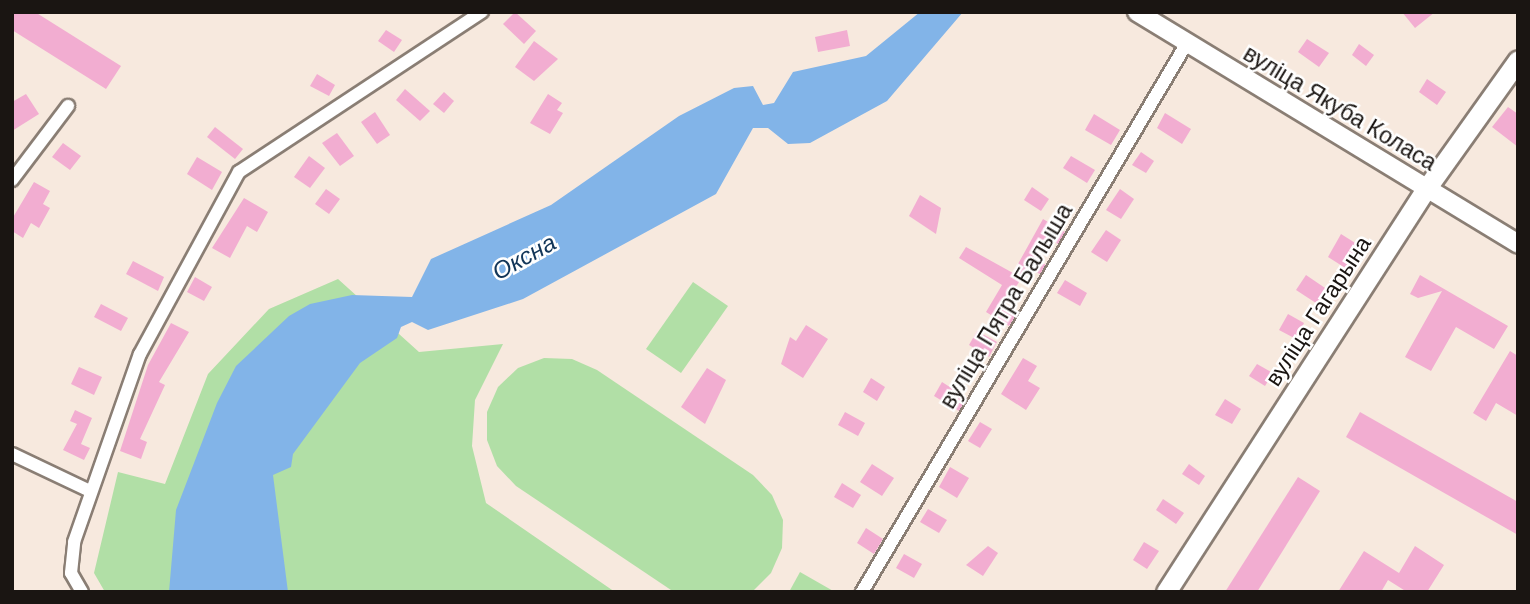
<!DOCTYPE html>
<html>
<head>
<meta charset="utf-8">
<style>
	body { margin:0 }
	#map { position:relative; width:1530px; height:604px; overflow:hidden; background:#f7e9de; font-family:Helvetica,sans-serif }
	div>[style] { position:absolute }
	[style*='--x'] { left:calc(var(--x)*1px); top:calc(var(--y)*1px); width:calc(var(--w)*1px); rotate:calc(var(--a)*1deg) }
	.green>* { inset:0; background:#b1dfa6 }
	.water>* { inset:0; background:#82b4e8 }
	.building>* { inset:0; background:#f2add1 }
	.roads { filter:drop-shadow(2px 0 #8a7e74) drop-shadow(-2px 0 #8a7e74) drop-shadow(0 2px #8a7e74) drop-shadow(0 -2px #8a7e74) }
	.minor>* { height:12px; margin:-6px; padding:0 6px; transform-origin:6px; border-radius:6px; background:#fff }
	.secondary>* { height:18px; margin:-9px; padding:0 9px; transform-origin:9px; border-radius:9px; background:#fff }
	.primary>* { height:19px; margin:-9.5px; padding:0 9.5px; transform-origin:9.5px; border-radius:9.5px; background:#fff }
	span { translate:-50% -50%; white-space:nowrap; text-align:center; line-height:1.15; -webkit-text-stroke:5px #fff; paint-order:stroke }
	.street-label { font-size:23px; color:#1a1512 }
	.water-label { font-size:24px; color:#123659; font-style:italic }
	.frame { position:absolute; inset:0; border:14px solid #1a1512; pointer-events:none }
</style>
</head>
<body>
<div id="map">
	<div class="green">
		<div style="clip-path:polygon(338px 279px,419px 352px,503px 344px,475px 400px,472px 446px,486px 503px,615px 592px,105px 592px,94px 573px,118px 472px,165px 484px,208px 374px,269px 309px)"></div>
		<div style="clip-path:polygon(693px 282px,728px 306px,681px 373px,646px 349px)"></div>
		<div style="clip-path:polygon(544px 358px,572px 359px,597px 370px,753px 475px,772px 495px,783px 520px,782px 548px,771px 573px,752px 592px,674px 592px,516px 486px,497px 466px,487px 440px,487px 412px,498px 387px,518px 368px)"></div>
		<div style="clip-path:polygon(800px 572px,835px 592px,789px 592px)"></div>
	</div>
	<div class="water">
		<div style="clip-path:polygon(920px 12px,963px 12px,887px 101px,810px 143px,788px 144px,768px 128px,753px 128px,716px 194px,523px 299px,428px 330px,412px 322px,401px 327px,397px 338px,360px 363px,293px 454px,291px 467px,273px 475px,288px 592px,169px 592px,176px 510px,217px 403px,236px 366px,289px 316px,310px 304px,352px 295px,412px 297px,431px 259px,551px 205px,679px 116px,734px 88px,753px 86px,763px 105px,774px 103px,793px 72px,866px 56px)"></div>
	</div>
	<div class="building">
		<div style="clip-path:polygon(12px 12px,35px 12px,121px 66px,106px 89px,12px 30px)"></div>
		<div style="clip-path:polygon(515px 12px,536px 31px,524px 44px,503px 24px)"></div>
		<div style="clip-path:polygon(1402px 12px,1435px 12px,1415px 28px)"></div>
		<div style="clip-path:polygon(386px 30px,402px 40px,394px 52px,378px 41px)"></div>
		<div style="clip-path:polygon(847px 30px,850px 46px,818px 52px,815px 37px)"></div>
		<div style="clip-path:polygon(1307px 39px,1329px 53px,1319px 67px,1298px 52px)"></div>
		<div style="clip-path:polygon(534px 41px,558px 59px,534px 81px,515px 67px)"></div>
		<div style="clip-path:polygon(1359px 44px,1374px 55px,1366px 66px,1352px 55px)"></div>
		<div style="clip-path:polygon(317px 74px,335px 85px,329px 96px,310px 86px)"></div>
		<div style="clip-path:polygon(1427px 79px,1446px 92px,1437px 105px,1419px 92px)"></div>
		<div style="clip-path:polygon(405px 89px,430px 111px,420px 121px,396px 100px)"></div>
		<div style="clip-path:polygon(444px 92px,454px 101px,444px 113px,433px 104px)"></div>
		<div style="clip-path:polygon(26px 94px,39px 114px,12px 131px,12px 102px)"></div>
		<div style="clip-path:polygon(548px 94px,562px 103px,557px 110px,563px 113px,550px 134px,530px 123px)"></div>
		<div style="clip-path:polygon(1508px 107px,1518px 114px,1518px 147px,1492px 127px)"></div>
		<div style="clip-path:polygon(375px 112px,390px 135px,377px 144px,361px 122px)"></div>
		<div style="clip-path:polygon(1165px 113px,1191px 129px,1182px 144px,1157px 128px)"></div>
		<div style="clip-path:polygon(1094px 114px,1120px 130px,1111px 145px,1085px 130px)"></div>
		<div style="clip-path:polygon(215px 127px,243px 149px,235px 159px,207px 137px)"></div>
		<div style="clip-path:polygon(337px 133px,354px 156px,340px 166px,322px 143px)"></div>
		<div style="clip-path:polygon(63px 143px,81px 156px,70px 170px,52px 157px)"></div>
		<div style="clip-path:polygon(1141px 152px,1154px 161px,1146px 173px,1132px 165px)"></div>
		<div style="clip-path:polygon(309px 156px,325px 168px,310px 188px,294px 177px)"></div>
		<div style="clip-path:polygon(1071px 156px,1095px 170px,1087px 183px,1063px 168px)"></div>
		<div style="clip-path:polygon(197px 157px,222px 172px,212px 190px,187px 174px)"></div>
		<div style="clip-path:polygon(34px 182px,50px 191px,43px 204px,50px 208px,39px 228px,31px 223px,23px 238px,12px 231px,12px 219px)"></div>
		<div style="clip-path:polygon(1032px 187px,1049px 199px,1041px 211px,1024px 200px)"></div>
		<div style="clip-path:polygon(326px 189px,340px 199px,329px 214px,315px 204px)"></div>
		<div style="clip-path:polygon(1120px 189px,1134px 199px,1121px 219px,1106px 210px)"></div>
		<div style="clip-path:polygon(920px 195px,941px 208px,936px 234px,909px 216px)"></div>
		<div style="clip-path:polygon(244px 198px,268px 212px,257px 232px,247px 226px,230px 258px,212px 248px)"></div>
		<div style="clip-path:polygon(1043px 219px,1065px 232px,1058px 244px,1047px 237px,1035px 259px,1046px 265px,1040px 274px,1028px 268px,1005px 304px,1018px 312px,1009px 326px,986px 312px,1002px 285px,959px 258px,966px 247px,1013px 273px)"></div>
		<div style="clip-path:polygon(1106px 230px,1121px 240px,1107px 262px,1091px 252px)"></div>
		<div style="clip-path:polygon(1341px 234px,1360px 246px,1347px 269px,1328px 257px)"></div>
		<div style="clip-path:polygon(133px 261px,164px 277px,158px 291px,126px 274px)"></div>
		<div style="clip-path:polygon(1306px 275px,1328px 290px,1319px 305px,1296px 290px)"></div>
		<div style="clip-path:polygon(1420px 275px,1508px 326px,1494px 349px,1456px 327px,1431px 371px,1405px 357px,1442px 291px,1418px 298px,1410px 294px)"></div>
		<div style="clip-path:polygon(195px 277px,212px 287px,204px 301px,187px 292px)"></div>
		<div style="clip-path:polygon(1065px 280px,1087px 293px,1080px 306px,1057px 293px)"></div>
		<div style="clip-path:polygon(101px 304px,128px 318px,121px 331px,94px 317px)"></div>
		<div style="clip-path:polygon(1288px 314px,1304px 323px,1296px 339px,1279px 330px)"></div>
		<div style="clip-path:polygon(171px 323px,189px 332px,159px 382px,165px 385px,140px 439px,147px 442px,141px 459px,120px 451px,148px 365px)"></div>
		<div style="clip-path:polygon(806px 325px,828px 339px,803px 378px,781px 364px,790px 337px,796px 341px)"></div>
		<div style="clip-path:polygon(977px 331px,997px 342px,989px 357px,969px 345px)"></div>
		<div style="clip-path:polygon(1510px 351px,1518px 356px,1518px 416px,1496px 403px,1486px 421px,1473px 413px)"></div>
		<div style="clip-path:polygon(1023px 358px,1037px 366px,1028px 381px,1040px 388px,1026px 410px,1001px 394px)"></div>
		<div style="clip-path:polygon(1257px 364px,1273px 373px,1265px 386px,1249px 376px)"></div>
		<div style="clip-path:polygon(79px 367px,102px 377px,94px 395px,71px 384px)"></div>
		<div style="clip-path:polygon(707px 368px,726px 380px,705px 424px,681px 407px)"></div>
		<div style="clip-path:polygon(871px 378px,885px 387px,877px 401px,863px 392px)"></div>
		<div style="clip-path:polygon(942px 382px,967px 398px,959px 411px,934px 396px)"></div>
		<div style="clip-path:polygon(1225px 399px,1241px 409px,1232px 424px,1215px 415px)"></div>
		<div style="clip-path:polygon(75px 410px,92px 418px,81px 444px,90px 448px,84px 460px,63px 450px,77px 424px,70px 421px)"></div>
		<div style="clip-path:polygon(845px 412px,865px 423px,858px 436px,838px 425px)"></div>
		<div style="clip-path:polygon(1360px 412px,1518px 502px,1518px 535px,1346px 437px)"></div>
		<div style="clip-path:polygon(980px 422px,992px 429px,980px 448px,968px 441px)"></div>
		<div style="clip-path:polygon(872px 464px,894px 478px,882px 496px,860px 482px)"></div>
		<div style="clip-path:polygon(1189px 464px,1205px 476px,1199px 485px,1182px 474px)"></div>
		<div style="clip-path:polygon(950px 467px,969px 478px,957px 498px,939px 487px)"></div>
		<div style="clip-path:polygon(1298px 477px,1320px 491px,1257px 592px,1225px 592px)"></div>
		<div style="clip-path:polygon(842px 483px,861px 495px,853px 508px,834px 497px)"></div>
		<div style="clip-path:polygon(1163px 499px,1184px 513px,1176px 524px,1156px 510px)"></div>
		<div style="clip-path:polygon(928px 509px,947px 520px,939px 533px,920px 522px)"></div>
		<div style="clip-path:polygon(866px 528px,883px 539px,874px 554px,857px 543px)"></div>
		<div style="clip-path:polygon(1144px 542px,1159px 551px,1147px 569px,1133px 560px)"></div>
		<div style="clip-path:polygon(988px 546px,998px 553px,983px 576px,966px 565px)"></div>
		<div style="clip-path:polygon(1415px 546px,1444px 565px,1427px 592px,1407px 592px,1388px 580px,1381px 592px,1338px 592px,1364px 551px,1399px 573px)"></div>
		<div style="clip-path:polygon(904px 554px,922px 564px,914px 578px,896px 568px)"></div>
	</div>
	<div class="roads">
		<div class="minor">
			<div style="--x:12;--y:180;--w:93;--a:-52.9"></div>
			<div style="--x:12;--y:454;--w:86;--a:25.4"></div>
			<div style="--x:82;--y:592;--w:22;--a:-120"></div>
			<div style="--x:71;--y:573;--w:31;--a:-84"></div>
			<div style="--x:74;--y:542;--w:199;--a:-70.7"></div>
			<div style="--x:140;--y:354;--w:207;--a:-61.5"></div>
			<div style="--x:239;--y:172;--w:291;--a:-33.4"></div>
			<div style="--x:862;--y:592;--w:638;--a:-59.38"></div>
		</div>
		<div class="secondary">
			<div style="--x:1137;--y:12;--w:446;--a:31.3"></div>
		</div>
		<div class="primary">
			<div style="--x:1166;--y:592;--w:480;--a:-57.2"></div>
			<div style="--x:1426;--y:189;--w:158;--a:-54.5"></div>
		</div>
	</div>
	<div class="street-label">
		<span style="left:1340px;top:108px;rotate:31deg">вуліца Якуба Коласа</span>
		<span style="left:1006px;top:306px;rotate:-59deg">вуліца Пятра Балыша</span>
		<span style="left:1318px;top:311px;rotate:-57deg">вуліца Гагарына</span>
	</div>
	<div class="water-label">
		<span style="left:524px;top:257px;rotate:-29deg">Оксна</span>
	</div>
	<div class="frame"></div>
</div>
</body>
</html>
